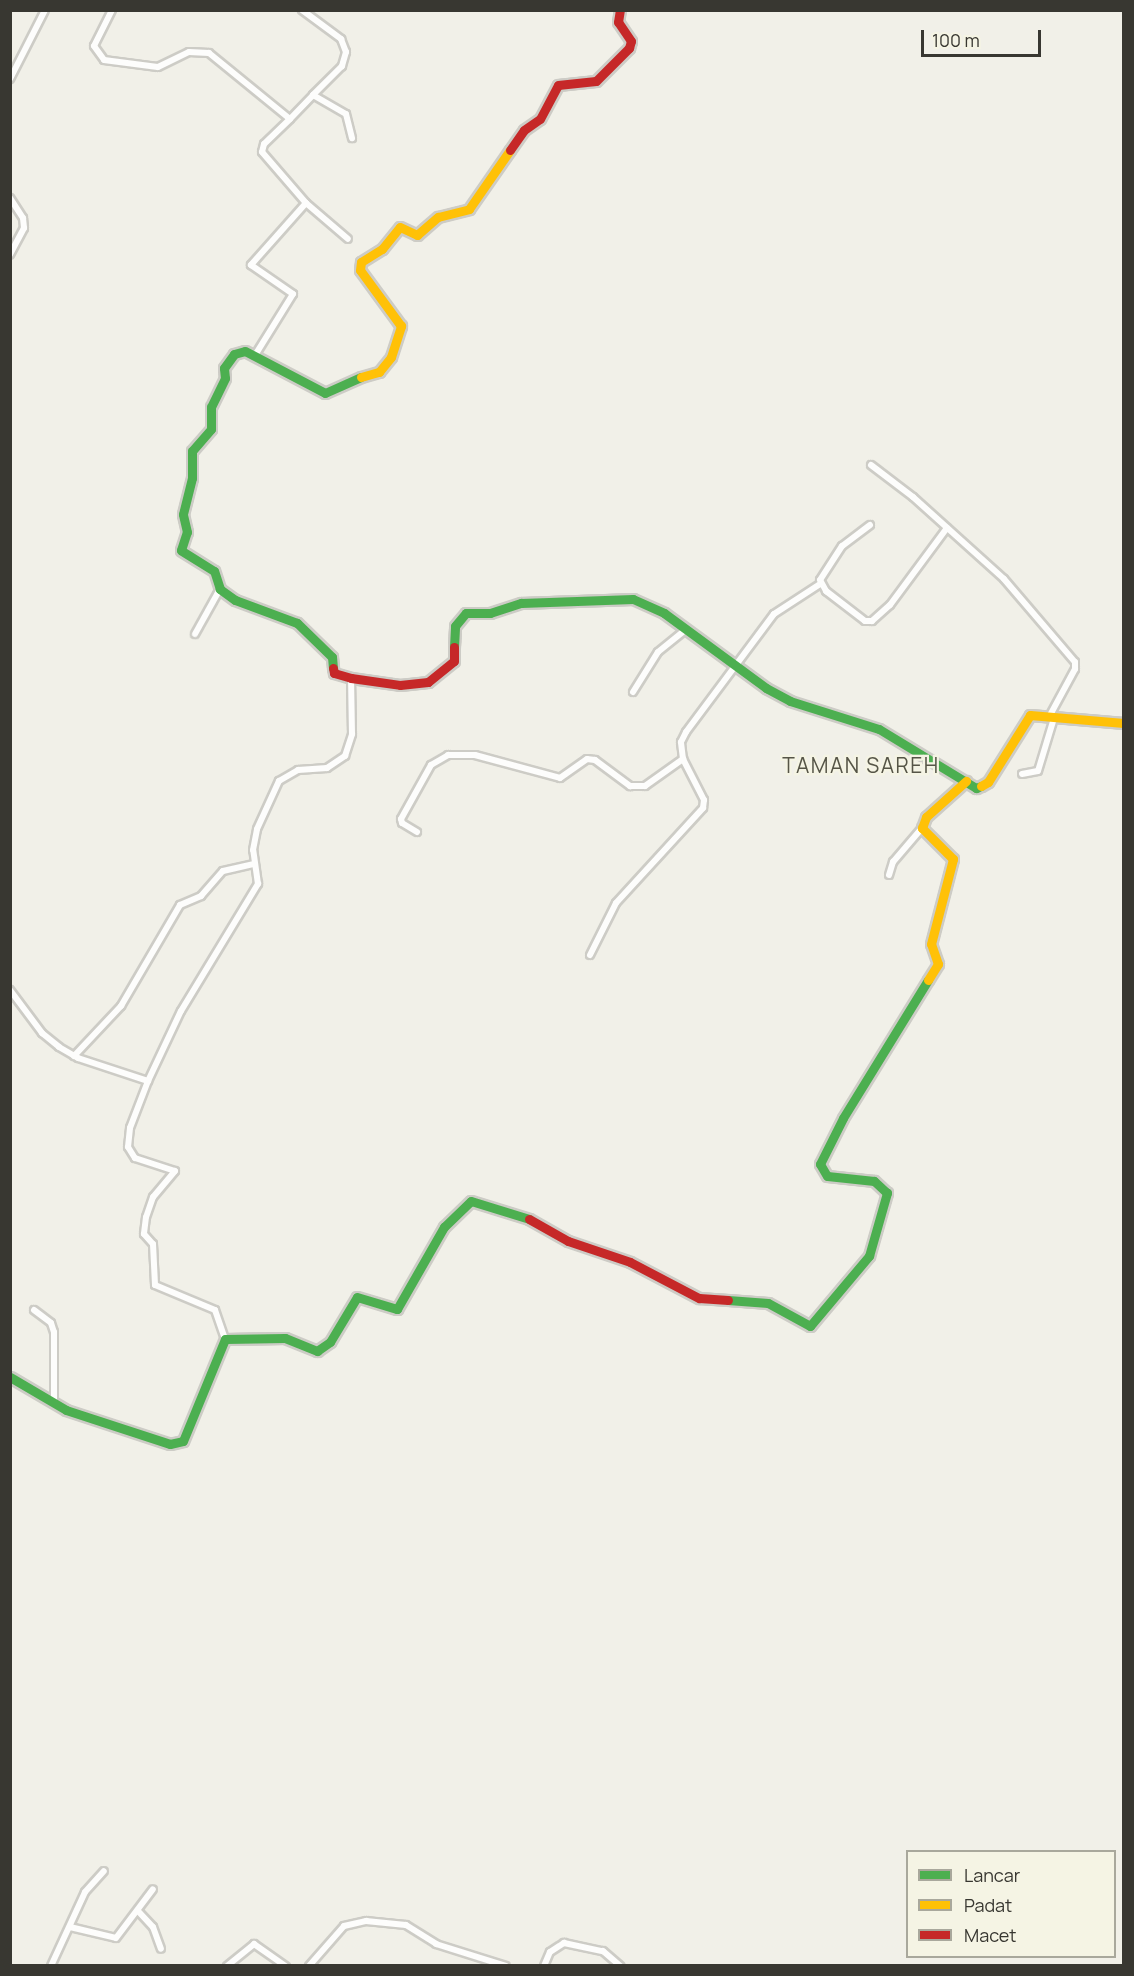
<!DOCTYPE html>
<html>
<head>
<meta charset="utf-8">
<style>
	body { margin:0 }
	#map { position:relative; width:1134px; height:1976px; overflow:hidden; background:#f1f0e8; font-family:Manrope,sans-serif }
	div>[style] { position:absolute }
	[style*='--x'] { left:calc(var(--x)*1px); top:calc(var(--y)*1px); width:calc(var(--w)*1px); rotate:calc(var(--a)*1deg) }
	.roads { filter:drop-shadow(2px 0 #cdccc6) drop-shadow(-2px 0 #cdccc6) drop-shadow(0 2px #cdccc6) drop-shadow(0 -2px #cdccc6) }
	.street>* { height:6px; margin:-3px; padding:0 3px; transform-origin:3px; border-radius:3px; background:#fdfdfc }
	.fast>* { height:9px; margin:-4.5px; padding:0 4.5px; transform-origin:4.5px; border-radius:4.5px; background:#4caf50 }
	.slow>* { height:9px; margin:-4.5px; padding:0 4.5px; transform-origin:4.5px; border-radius:4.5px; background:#ffc107 }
	.jam>* { height:9px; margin:-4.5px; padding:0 4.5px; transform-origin:4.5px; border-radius:4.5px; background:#c62828 }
	span { translate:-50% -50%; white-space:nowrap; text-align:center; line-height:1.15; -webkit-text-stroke:4.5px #f5f4e4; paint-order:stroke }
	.quarter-label { font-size:21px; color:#565547; letter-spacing:1.5px }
	.frame { position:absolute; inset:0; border:12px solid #383731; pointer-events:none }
	.legend { position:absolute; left:906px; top:1850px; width:210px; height:108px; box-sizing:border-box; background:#f5f4e4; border:2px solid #a9a89c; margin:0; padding:8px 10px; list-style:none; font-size:18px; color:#383731 }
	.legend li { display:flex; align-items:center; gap:12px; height:30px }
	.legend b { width:30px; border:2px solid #a9a89c }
	.scale { position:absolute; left:921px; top:30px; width:120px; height:27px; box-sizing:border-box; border:3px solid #383731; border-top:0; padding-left:8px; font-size:18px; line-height:21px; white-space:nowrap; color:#383731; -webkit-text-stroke:4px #f5f4e4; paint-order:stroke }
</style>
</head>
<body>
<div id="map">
	<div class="roads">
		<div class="street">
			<div style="--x:112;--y:10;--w:40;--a:116.6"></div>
			<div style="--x:94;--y:46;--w:17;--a:54"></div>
			<div style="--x:104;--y:60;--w:54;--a:7.4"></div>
			<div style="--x:158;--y:67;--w:34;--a:-26"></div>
			<div style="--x:189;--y:52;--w:20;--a:3"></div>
			<div style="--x:209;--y:53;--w:104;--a:39.2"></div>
			<div style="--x:290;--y:119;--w:36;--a:136"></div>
			<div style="--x:264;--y:144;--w:8;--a:104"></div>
			<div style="--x:262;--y:152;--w:67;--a:49.2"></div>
			<div style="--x:306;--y:203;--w:83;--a:131.6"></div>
			<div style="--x:251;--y:265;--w:51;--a:34.6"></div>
			<div style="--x:293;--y:294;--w:74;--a:121.8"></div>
			<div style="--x:302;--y:10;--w:49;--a:36.6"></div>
			<div style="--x:341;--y:39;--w:14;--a:69"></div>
			<div style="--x:346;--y:52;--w:15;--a:106"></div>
			<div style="--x:342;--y:66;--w:41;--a:135"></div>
			<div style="--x:10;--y:79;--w:77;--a:-63.1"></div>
			<div style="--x:290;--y:119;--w:33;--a:-46"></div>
			<div style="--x:313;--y:95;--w:38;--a:30"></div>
			<div style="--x:346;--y:114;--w:25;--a:76"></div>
			<div style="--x:10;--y:198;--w:24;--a:57"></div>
			<div style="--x:23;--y:218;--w:10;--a:84"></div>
			<div style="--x:24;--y:228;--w:30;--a:118"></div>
			<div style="--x:306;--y:203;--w:55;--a:40.6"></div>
			<div style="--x:871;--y:465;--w:53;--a:37.3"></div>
			<div style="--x:913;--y:497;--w:122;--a:42"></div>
			<div style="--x:1004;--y:579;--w:109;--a:49.5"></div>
			<div style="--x:1075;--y:662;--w:7;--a:90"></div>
			<div style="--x:1075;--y:669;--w:55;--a:118.4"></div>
			<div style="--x:870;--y:525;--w:35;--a:143"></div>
			<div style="--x:842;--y:546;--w:40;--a:122.9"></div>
			<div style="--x:820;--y:580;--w:13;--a:61"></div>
			<div style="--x:826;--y:591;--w:49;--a:37.6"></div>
			<div style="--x:865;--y:621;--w:7;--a:0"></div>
			<div style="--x:872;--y:621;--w:24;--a:-42"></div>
			<div style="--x:890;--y:605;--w:96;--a:-53.5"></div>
			<div style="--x:195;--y:634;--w:51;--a:-60.9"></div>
			<div style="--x:633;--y:692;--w:47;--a:-58"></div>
			<div style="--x:658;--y:652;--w:36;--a:-39"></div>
			<div style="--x:1022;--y:774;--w:16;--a:-11"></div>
			<div style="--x:1038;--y:771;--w:55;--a:-73.2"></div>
			<div style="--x:417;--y:832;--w:17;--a:-149"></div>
			<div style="--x:402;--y:823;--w:4;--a:-104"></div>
			<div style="--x:401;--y:819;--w:62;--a:-60.9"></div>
			<div style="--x:431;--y:765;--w:20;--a:-30"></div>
			<div style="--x:448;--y:755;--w:27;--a:0"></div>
			<div style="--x:475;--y:755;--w:88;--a:15.1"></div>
			<div style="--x:560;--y:778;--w:33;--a:-35"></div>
			<div style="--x:587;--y:759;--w:8;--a:7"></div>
			<div style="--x:595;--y:760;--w:44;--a:36.6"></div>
			<div style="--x:630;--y:786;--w:15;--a:0"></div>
			<div style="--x:645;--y:786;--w:47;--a:-35.4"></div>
			<div style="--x:683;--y:759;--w:17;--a:-97"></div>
			<div style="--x:681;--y:742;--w:11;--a:-63"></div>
			<div style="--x:686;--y:732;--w:147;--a:-53.3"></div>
			<div style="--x:774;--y:614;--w:55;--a:-33.1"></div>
			<div style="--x:889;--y:875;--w:14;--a:-73"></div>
			<div style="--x:893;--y:862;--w:45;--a:-49.5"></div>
			<div style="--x:590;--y:955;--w:58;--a:-63.4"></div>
			<div style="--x:616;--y:903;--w:129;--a:-47.5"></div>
			<div style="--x:703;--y:808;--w:8;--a:-83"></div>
			<div style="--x:704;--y:800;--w:46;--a:-117.1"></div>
			<div style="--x:10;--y:990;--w:54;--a:53.3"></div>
			<div style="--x:42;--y:1033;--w:22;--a:39"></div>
			<div style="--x:59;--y:1047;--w:22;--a:30"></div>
			<div style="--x:78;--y:1058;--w:74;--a:18.2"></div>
			<div style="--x:148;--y:1081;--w:50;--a:111"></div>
			<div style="--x:130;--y:1128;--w:19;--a:96"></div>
			<div style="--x:128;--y:1147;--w:13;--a:58"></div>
			<div style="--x:135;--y:1158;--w:42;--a:18"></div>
			<div style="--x:175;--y:1171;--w:34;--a:130"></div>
			<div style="--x:153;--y:1197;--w:21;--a:109"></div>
			<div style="--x:146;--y:1217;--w:17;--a:97"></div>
			<div style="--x:144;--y:1234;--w:13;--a:48"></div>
			<div style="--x:153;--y:1244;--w:41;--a:87.2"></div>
			<div style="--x:155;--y:1285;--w:65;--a:22.6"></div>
			<div style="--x:215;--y:1310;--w:31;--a:71"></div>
			<div style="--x:74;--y:1056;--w:69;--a:-46.8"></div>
			<div style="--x:121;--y:1006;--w:117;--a:-59.7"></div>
			<div style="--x:180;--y:905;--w:23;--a:-23"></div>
			<div style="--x:201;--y:896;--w:33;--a:-49"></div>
			<div style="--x:223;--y:871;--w:32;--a:-13"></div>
			<div style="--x:148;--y:1081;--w:77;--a:-64.8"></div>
			<div style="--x:181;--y:1011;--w:149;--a:-58.8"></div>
			<div style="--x:258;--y:884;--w:34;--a:-98"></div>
			<div style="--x:253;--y:850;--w:21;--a:-79"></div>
			<div style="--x:257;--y:829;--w:53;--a:-65.4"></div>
			<div style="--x:279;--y:781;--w:22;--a:-30"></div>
			<div style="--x:298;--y:770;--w:29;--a:-4"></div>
			<div style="--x:327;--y:768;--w:22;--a:-34"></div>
			<div style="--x:345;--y:756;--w:23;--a:-72"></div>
			<div style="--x:352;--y:734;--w:56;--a:-91"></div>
			<div style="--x:34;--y:1310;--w:21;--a:37"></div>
			<div style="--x:51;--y:1323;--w:9;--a:72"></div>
			<div style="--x:54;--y:1332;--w:72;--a:90"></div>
			<div style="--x:138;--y:1911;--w:22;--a:47"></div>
			<div style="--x:153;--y:1927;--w:23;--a:70"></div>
			<div style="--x:70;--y:1927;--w:47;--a:13.4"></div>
			<div style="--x:116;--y:1938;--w:61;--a:-52.9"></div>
			<div style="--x:51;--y:1966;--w:81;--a:-65.3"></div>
			<div style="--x:85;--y:1892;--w:28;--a:-48"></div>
			<div style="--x:227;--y:1966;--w:35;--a:-39"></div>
			<div style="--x:254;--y:1944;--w:39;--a:35"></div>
			<div style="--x:309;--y:1966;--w:53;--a:-48.8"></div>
			<div style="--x:344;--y:1926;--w:23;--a:-13"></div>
			<div style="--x:366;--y:1921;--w:40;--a:5.7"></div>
			<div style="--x:406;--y:1925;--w:36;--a:32"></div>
			<div style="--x:436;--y:1944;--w:73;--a:17.4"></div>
			<div style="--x:544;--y:1966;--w:15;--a:-67"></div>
			<div style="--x:550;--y:1952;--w:17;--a:-33"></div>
			<div style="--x:564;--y:1943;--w:40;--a:12"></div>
			<div style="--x:603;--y:1951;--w:23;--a:41"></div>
		</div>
		<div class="fast">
			<div style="--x:454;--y:647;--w:21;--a:-87"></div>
			<div style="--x:455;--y:626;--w:17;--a:-50"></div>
			<div style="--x:466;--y:613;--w:24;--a:0"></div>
			<div style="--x:490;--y:613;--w:33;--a:-18"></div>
			<div style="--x:521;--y:603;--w:112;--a:-2"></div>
			<div style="--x:633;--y:599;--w:34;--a:24"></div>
			<div style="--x:664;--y:613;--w:127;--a:36.3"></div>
			<div style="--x:766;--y:688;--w:27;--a:28"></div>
			<div style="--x:790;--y:701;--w:93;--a:17.5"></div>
			<div style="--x:879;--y:729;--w:114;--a:31.3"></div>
			<div style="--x:976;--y:788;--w:5;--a:-22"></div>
			<div style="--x:333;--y:668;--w:11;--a:-95"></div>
			<div style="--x:332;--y:657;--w:49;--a:-135.8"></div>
			<div style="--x:297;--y:623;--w:66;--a:-159.6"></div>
			<div style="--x:235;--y:600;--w:19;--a:-144"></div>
			<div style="--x:220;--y:589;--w:19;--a:-108"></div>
			<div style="--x:214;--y:571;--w:39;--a:-148"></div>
			<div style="--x:181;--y:550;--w:19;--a:-72"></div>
			<div style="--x:187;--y:532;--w:18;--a:-103"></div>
			<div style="--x:183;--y:514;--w:37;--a:-76"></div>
			<div style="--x:192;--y:478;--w:27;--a:-90"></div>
			<div style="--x:192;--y:451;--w:29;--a:-49"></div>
			<div style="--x:211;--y:429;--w:22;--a:-90"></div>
			<div style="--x:211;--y:407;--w:32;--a:-64"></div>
			<div style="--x:225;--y:378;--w:10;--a:-96"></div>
			<div style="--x:224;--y:368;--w:17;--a:-54"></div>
			<div style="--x:234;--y:354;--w:11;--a:-15"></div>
			<div style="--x:245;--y:351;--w:90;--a:27.7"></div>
			<div style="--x:325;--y:393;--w:39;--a:-24"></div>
			<div style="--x:728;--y:1300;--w:40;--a:4.3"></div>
			<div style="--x:768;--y:1303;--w:48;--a:28.7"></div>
			<div style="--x:810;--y:1326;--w:92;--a:-49.9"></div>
			<div style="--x:869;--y:1256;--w:66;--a:-74.1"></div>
			<div style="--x:887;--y:1193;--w:18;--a:-137"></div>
			<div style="--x:874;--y:1181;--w:47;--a:-173.9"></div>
			<div style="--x:827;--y:1176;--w:14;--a:-120"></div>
			<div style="--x:820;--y:1164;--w:51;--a:-63.4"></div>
			<div style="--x:843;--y:1118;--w:162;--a:-58.4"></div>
			<div style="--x:10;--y:1377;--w:65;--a:30.5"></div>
			<div style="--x:66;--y:1410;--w:109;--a:18.1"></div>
			<div style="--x:170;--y:1444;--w:13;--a:-13"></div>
			<div style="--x:183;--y:1441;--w:110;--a:-67.6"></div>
			<div style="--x:225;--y:1339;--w:60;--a:-1"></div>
			<div style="--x:285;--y:1338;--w:35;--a:22"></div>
			<div style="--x:317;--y:1351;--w:16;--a:-35"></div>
			<div style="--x:330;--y:1342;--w:52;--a:-59"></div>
			<div style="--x:357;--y:1297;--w:42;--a:16.7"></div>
			<div style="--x:397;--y:1309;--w:95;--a:-60.2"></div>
			<div style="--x:444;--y:1227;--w:37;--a:-44"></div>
			<div style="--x:471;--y:1201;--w:61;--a:17.2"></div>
		</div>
		<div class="slow">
			<div style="--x:361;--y:377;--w:19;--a:-16"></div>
			<div style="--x:379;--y:372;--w:19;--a:-51"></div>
			<div style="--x:391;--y:357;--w:33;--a:-72"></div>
			<div style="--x:401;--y:326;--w:69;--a:-126.2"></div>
			<div style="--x:360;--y:270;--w:8;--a:-83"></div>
			<div style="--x:361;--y:262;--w:25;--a:-32"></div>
			<div style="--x:382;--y:249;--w:28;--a:-51"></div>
			<div style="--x:400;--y:227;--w:19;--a:25"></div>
			<div style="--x:417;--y:235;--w:28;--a:-41"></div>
			<div style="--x:438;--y:217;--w:32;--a:-14"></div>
			<div style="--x:469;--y:209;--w:72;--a:-55.2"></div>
			<div style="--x:981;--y:786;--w:8;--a:-30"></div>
			<div style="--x:988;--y:782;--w:79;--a:-57.9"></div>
			<div style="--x:1030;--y:715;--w:94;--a:4.9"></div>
			<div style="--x:928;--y:980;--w:19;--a:-58"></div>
			<div style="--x:938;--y:964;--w:21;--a:-109"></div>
			<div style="--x:931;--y:944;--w:88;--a:-75.5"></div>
			<div style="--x:953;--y:859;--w:44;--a:-135"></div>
			<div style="--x:922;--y:828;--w:12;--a:-70"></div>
			<div style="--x:926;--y:817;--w:54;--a:-42"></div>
		</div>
		<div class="jam">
			<div style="--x:510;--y:150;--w:24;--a:-55"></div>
			<div style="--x:524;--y:130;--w:19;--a:-35"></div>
			<div style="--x:540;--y:119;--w:38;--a:-62"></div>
			<div style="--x:558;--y:85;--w:38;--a:-6"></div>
			<div style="--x:596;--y:81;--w:47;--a:-45"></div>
			<div style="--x:629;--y:48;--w:7;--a:-74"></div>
			<div style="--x:631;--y:41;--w:23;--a:-124"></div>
			<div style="--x:618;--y:22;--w:12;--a:-81"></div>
			<div style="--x:333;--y:668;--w:5;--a:79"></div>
			<div style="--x:334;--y:673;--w:18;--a:16"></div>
			<div style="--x:351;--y:678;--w:49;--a:8.1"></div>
			<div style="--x:400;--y:685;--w:28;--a:-6"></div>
			<div style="--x:428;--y:682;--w:33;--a:-39"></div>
			<div style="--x:454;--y:661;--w:14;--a:-90"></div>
			<div style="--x:529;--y:1219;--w:45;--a:29.4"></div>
			<div style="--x:568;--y:1241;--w:65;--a:18.7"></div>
			<div style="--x:630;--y:1262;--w:78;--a:27.6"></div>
			<div style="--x:699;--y:1298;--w:29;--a:4"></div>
		</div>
	</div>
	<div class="quarter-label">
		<span style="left:861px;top:765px">TAMAN SAREH</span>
	</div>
	<div class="frame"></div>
	<ul class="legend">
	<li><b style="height:8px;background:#4caf50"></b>Lancar</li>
	<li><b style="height:8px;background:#ffc107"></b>Padat</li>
	<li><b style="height:8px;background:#c62828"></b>Macet</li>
	</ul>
	<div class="scale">100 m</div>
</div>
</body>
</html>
